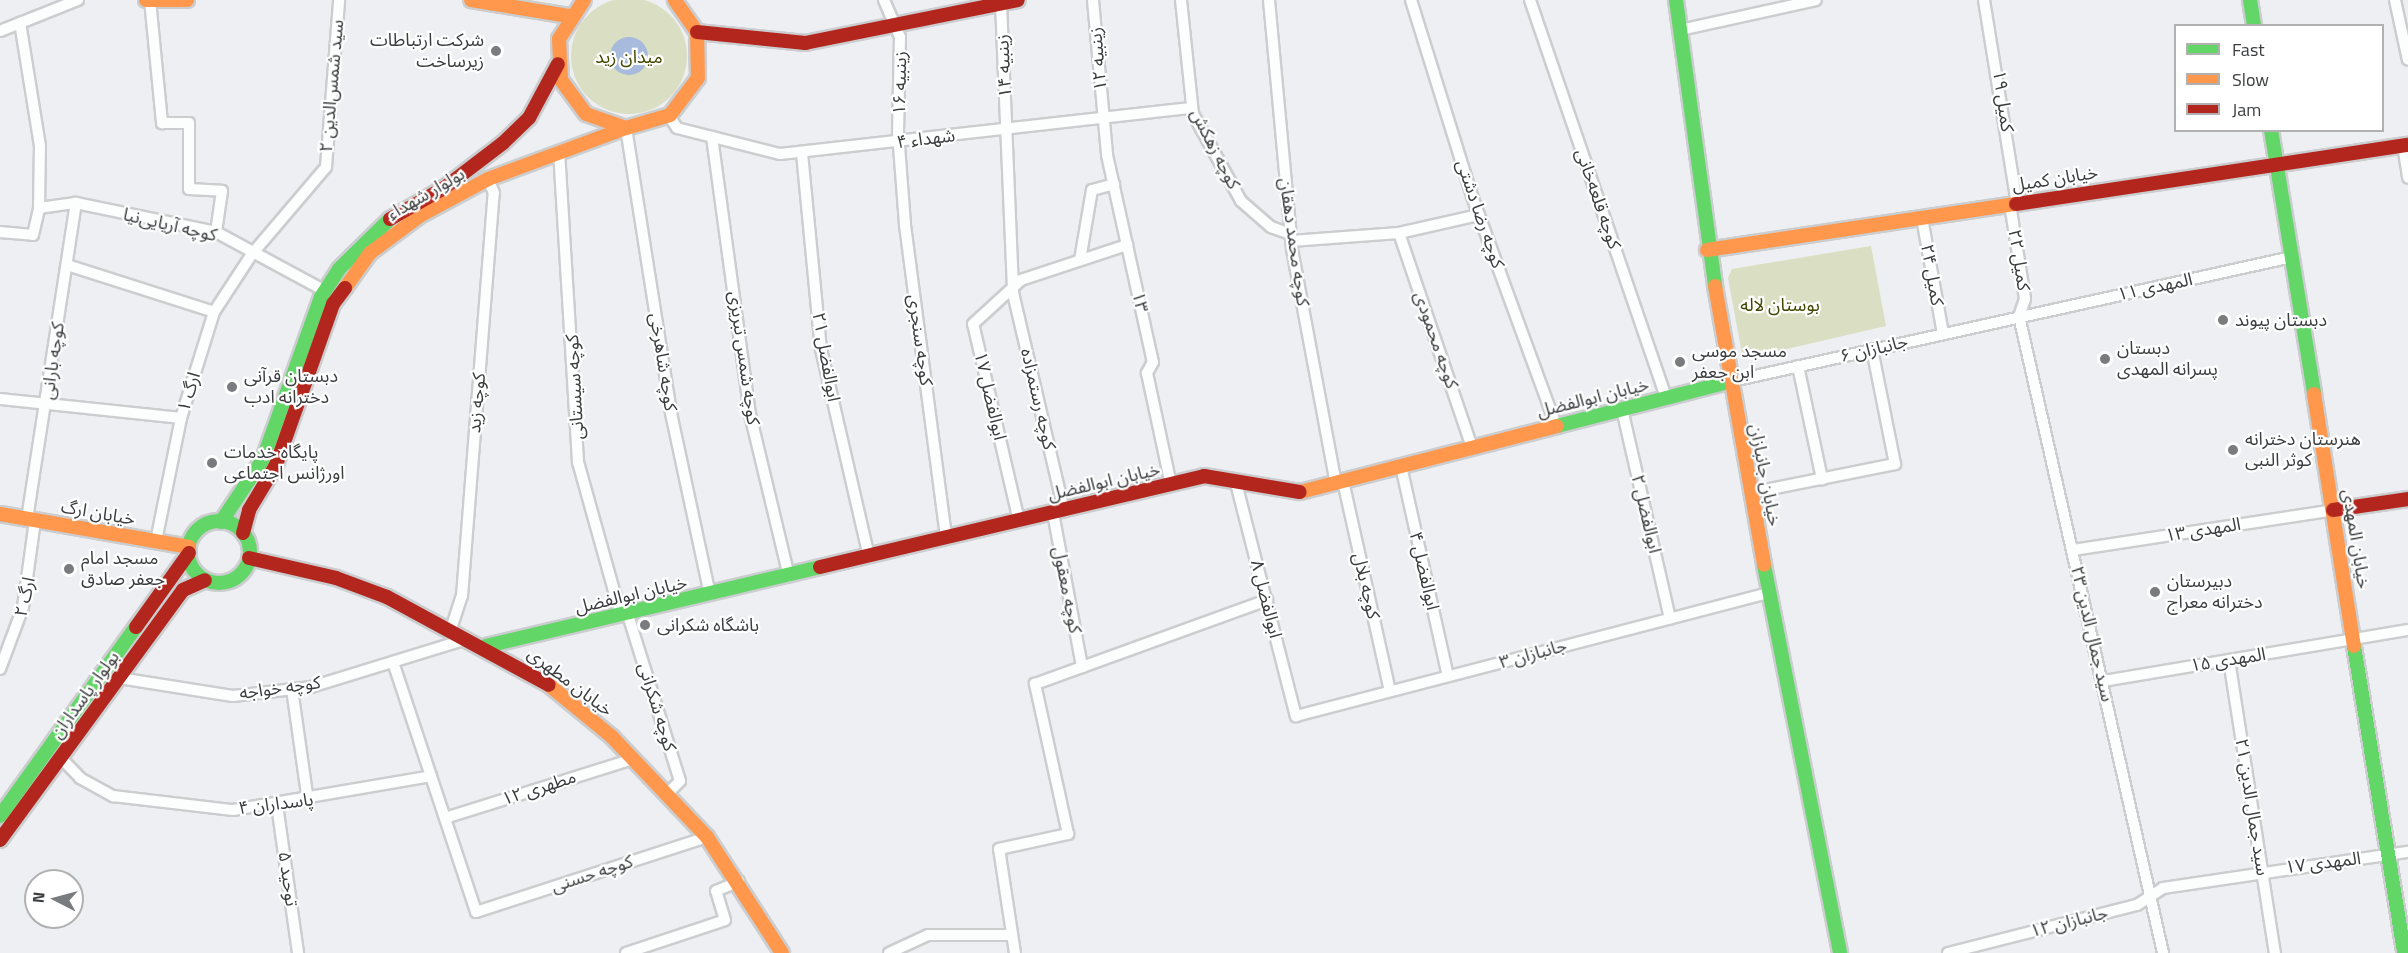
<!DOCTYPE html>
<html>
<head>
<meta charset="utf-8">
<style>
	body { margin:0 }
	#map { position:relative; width:2408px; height:953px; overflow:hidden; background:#edeff2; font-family:"Titillium Web","Noto Sans Arabic",sans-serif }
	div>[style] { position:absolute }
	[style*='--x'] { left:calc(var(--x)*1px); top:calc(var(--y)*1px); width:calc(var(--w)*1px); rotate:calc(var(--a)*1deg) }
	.green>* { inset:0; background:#dadec2 }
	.round { border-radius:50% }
	.water>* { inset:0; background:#a8bbdd }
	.roads { filter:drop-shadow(2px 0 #cbcdcf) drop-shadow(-2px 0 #cbcdcf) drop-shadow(0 2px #cbcdcf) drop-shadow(0 -2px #cbcdcf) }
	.street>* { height:10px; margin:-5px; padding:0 5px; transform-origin:5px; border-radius:5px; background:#fcfdfd }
	.fast>* { height:14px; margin:-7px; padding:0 7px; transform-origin:7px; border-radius:7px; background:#63d668 }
	.fast>.ring { margin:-7px; padding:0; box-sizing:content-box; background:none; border:14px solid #63d668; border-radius:50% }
	.slow>* { height:14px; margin:-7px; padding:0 7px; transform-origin:7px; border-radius:7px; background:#ff974d }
	.jam>* { height:14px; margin:-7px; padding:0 7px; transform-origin:7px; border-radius:7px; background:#b3261e }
	.dots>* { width:16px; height:16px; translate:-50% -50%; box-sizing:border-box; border:3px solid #fff; border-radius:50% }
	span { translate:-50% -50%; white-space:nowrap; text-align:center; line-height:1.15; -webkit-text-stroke:4.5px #fff; paint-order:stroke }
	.poi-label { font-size:18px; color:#3b3d3f }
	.right { translate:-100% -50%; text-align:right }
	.left { translate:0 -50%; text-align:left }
	.park-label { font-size:18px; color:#424600 }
	.street-label { font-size:18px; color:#3b3d3f }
	.legend { position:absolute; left:2174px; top:24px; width:210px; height:108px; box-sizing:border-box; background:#fff; border:2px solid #b1b1b2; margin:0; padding:8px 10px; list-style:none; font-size:18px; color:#3b3d3f }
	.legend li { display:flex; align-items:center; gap:12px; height:30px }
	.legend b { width:30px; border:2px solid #b1b1b2 }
	.north { position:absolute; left:24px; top:869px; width:60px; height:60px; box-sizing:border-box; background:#fff; border:2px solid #b1b1b2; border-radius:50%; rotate:276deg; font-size:16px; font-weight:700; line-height:24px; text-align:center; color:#3b3d3f }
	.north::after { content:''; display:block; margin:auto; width:21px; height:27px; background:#797b7e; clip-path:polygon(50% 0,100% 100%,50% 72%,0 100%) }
</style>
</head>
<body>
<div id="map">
	<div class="green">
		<div class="round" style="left:571px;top:-2px;width:116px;height:116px"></div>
		<div style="clip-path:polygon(1871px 246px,1886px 326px,1743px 359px,1728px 278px,1732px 269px)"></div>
	</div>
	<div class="water">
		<div class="round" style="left:610px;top:37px;width:38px;height:38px"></div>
	</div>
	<div class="roads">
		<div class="street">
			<div style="--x:150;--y:0;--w:124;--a:84.4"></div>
			<div style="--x:162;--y:123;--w:27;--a:0"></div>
			<div style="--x:189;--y:123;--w:66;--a:90"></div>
			<div style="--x:189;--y:189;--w:33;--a:3"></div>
			<div style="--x:222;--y:191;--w:41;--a:98.3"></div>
			<div style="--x:884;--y:0;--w:40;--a:66.6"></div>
			<div style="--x:900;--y:37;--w:96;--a:91.2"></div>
			<div style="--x:898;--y:133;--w:92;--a:85.6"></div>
			<div style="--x:905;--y:225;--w:316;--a:82.5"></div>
			<div style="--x:1093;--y:0;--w:156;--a:84.8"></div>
			<div style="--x:1107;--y:155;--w:212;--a:77.5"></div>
			<div style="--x:1153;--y:362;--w:13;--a:119"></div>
			<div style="--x:1147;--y:373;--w:115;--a:77.9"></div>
			<div style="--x:1181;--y:0;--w:115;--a:84"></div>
			<div style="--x:1193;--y:114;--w:99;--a:61.1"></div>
			<div style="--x:1241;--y:201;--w:40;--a:41"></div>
			<div style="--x:1271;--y:227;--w:20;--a:20"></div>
			<div style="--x:1269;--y:0;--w:250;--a:84.7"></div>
			<div style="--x:1292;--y:249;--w:238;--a:79.4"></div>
			<div style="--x:1411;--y:0;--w:205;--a:72.7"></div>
			<div style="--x:1472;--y:196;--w:245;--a:69.9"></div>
			<div style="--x:1530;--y:0;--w:420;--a:71.1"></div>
			<div style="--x:1984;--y:0;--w:206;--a:80.8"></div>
			<div style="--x:2395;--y:0;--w:61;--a:77.8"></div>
			<div style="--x:1001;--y:3;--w:290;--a:87.6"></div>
			<div style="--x:1013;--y:293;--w:223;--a:76.8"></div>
			<div style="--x:1680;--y:30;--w:139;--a:-12.4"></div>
			<div style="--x:0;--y:31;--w:84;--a:-21.7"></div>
			<div style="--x:669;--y:116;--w:14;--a:56"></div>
			<div style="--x:677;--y:128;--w:106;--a:14.2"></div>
			<div style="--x:780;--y:154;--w:414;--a:-6.4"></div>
			<div style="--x:626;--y:128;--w:289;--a:81"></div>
			<div style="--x:671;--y:413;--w:186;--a:77.9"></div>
			<div style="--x:712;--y:137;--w:280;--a:82.2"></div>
			<div style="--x:750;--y:414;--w:167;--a:76.5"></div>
			<div style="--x:2403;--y:145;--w:33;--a:81"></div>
			<div style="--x:559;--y:151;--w:312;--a:86.5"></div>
			<div style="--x:578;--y:462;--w:160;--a:74.4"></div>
			<div style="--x:802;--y:153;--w:197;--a:84.5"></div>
			<div style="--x:821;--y:349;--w:213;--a:77"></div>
			<div style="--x:2010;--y:204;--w:96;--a:81"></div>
			<div style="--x:2025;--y:299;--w:18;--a:109"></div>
			<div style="--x:39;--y:208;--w:37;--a:-8"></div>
			<div style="--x:76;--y:203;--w:143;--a:11.7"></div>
			<div style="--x:216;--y:232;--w:124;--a:28.4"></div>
			<div style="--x:1922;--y:218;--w:117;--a:79.7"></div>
			<div style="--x:0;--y:232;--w:33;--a:5"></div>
			<div style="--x:33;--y:235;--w:28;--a:-77"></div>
			<div style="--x:39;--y:208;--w:62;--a:-89.1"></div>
			<div style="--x:40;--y:146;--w:125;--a:-99.2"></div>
			<div style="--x:1399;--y:233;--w:226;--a:71.2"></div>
			<div style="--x:1291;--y:241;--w:108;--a:-4.2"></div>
			<div style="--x:1399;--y:233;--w:82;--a:-12.7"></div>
			<div style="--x:1080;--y:260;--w:71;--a:-80.3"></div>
			<div style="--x:1092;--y:190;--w:23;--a:-15"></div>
			<div style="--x:67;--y:265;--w:154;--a:17.7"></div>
			<div style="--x:2019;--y:316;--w:653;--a:77.26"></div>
			<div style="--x:1798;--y:366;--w:116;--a:78"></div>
			<div style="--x:1728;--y:382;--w:578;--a:-12.5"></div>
			<div style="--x:0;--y:399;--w:182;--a:6"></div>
			<div style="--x:1622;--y:409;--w:215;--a:77.1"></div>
			<div style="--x:1401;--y:466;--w:215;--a:77.4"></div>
			<div style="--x:1343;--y:481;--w:215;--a:77.4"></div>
			<div style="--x:1236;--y:483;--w:241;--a:75.6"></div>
			<div style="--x:1296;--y:716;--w:489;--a:-14.6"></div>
			<div style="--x:1750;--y:493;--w:148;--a:-11.3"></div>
			<div style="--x:1895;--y:464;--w:117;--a:-101.3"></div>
			<div style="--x:1053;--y:513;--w:157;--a:79.3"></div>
			<div style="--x:27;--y:519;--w:320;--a:-81.2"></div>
			<div style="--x:1019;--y:521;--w:202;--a:-103.1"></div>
			<div style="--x:973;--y:324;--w:65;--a:-42.5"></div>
			<div style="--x:1021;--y:280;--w:112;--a:-18.3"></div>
			<div style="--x:156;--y:541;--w:126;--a:-78.5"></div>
			<div style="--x:181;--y:418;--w:111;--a:-72.7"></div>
			<div style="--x:214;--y:312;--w:69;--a:-56.8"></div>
			<div style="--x:252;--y:254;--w:114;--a:-49.6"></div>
			<div style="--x:326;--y:167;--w:168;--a:-85.5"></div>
			<div style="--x:2073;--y:550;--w:263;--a:-8.7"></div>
			<div style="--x:628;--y:615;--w:174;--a:72.6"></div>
			<div style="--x:680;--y:781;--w:18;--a:135"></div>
			<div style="--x:452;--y:626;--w:32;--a:-72"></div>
			<div style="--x:462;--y:596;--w:404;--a:-85.5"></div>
			<div style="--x:494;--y:193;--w:15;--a:-113"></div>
			<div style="--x:2229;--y:660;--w:297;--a:81.1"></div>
			<div style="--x:393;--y:662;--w:263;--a:71.6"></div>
			<div style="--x:476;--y:912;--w:243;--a:-18"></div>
			<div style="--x:0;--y:669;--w:66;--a:-69.6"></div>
			<div style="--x:23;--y:607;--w:88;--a:-82.1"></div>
			<div style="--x:119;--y:678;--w:115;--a:9"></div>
			<div style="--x:233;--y:696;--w:79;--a:-6.6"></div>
			<div style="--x:311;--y:687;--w:163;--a:-17.1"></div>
			<div style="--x:2103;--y:681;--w:309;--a:-9.5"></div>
			<div style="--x:292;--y:689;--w:113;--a:81.9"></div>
			<div style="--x:61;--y:758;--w:28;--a:46"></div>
			<div style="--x:80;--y:778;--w:38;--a:29"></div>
			<div style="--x:113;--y:796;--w:121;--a:6.7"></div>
			<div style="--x:233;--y:810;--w:201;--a:-9.7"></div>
			<div style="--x:277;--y:805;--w:149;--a:81.9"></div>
			<div style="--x:445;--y:818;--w:197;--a:-17.4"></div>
			<div style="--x:626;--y:953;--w:104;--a:-18.4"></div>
			<div style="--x:725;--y:920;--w:30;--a:-107"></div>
			<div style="--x:716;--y:891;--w:25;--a:-23"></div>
			<div style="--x:889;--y:953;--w:43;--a:-24.8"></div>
			<div style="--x:928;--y:935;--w:84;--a:0"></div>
			<div style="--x:1015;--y:953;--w:105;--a:-98.7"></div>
			<div style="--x:999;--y:849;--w:71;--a:-12.3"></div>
			<div style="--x:1068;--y:834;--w:154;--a:-102.4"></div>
			<div style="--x:1035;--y:684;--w:247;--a:-19.9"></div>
			<div style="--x:1948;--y:953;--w:195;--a:-14.3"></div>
			<div style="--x:2137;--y:905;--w:31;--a:-33"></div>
			<div style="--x:2163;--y:888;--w:248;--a:-8.4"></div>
		</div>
		<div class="fast">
			<div style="--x:1676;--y:0;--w:289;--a:82.2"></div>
			<div style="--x:2250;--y:0;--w:26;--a:81"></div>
			<div style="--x:2271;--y:130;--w:267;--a:80.7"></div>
			<div style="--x:1557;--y:426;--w:177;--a:-14.4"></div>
			<div class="ring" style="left:188px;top:521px;width:48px;height:48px"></div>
			<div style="--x:221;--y:522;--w:76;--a:-56.3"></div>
			<div style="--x:263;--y:459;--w:172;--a:-70.3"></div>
			<div style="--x:321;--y:297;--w:33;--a:-57"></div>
			<div style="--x:339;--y:269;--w:71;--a:-44.4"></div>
			<div style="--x:1764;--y:565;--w:395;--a:78.9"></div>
			<div style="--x:486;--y:646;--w:343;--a:-13.3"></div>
			<div style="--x:2354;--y:646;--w:311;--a:80.7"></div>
			<div style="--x:0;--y:816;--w:233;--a:-54.3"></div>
		</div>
		<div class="slow">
			<div style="--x:146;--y:0;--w:41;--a:0"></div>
			<div style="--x:471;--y:0;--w:99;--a:9.3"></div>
			<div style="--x:584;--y:0;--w:46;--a:122.7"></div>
			<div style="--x:559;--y:39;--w:41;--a:87.2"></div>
			<div style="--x:561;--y:80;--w:42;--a:53.7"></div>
			<div style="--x:586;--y:114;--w:42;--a:19.3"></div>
			<div style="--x:626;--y:128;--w:46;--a:-16.5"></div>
			<div style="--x:670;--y:115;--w:46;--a:-52.9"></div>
			<div style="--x:698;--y:78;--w:46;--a:-91.2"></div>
			<div style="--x:697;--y:32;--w:39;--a:-125"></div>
			<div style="--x:1707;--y:250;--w:312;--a:-8.5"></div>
			<div style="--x:1715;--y:286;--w:283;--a:80"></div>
			<div style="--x:345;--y:288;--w:43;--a:-54.5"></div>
			<div style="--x:370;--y:253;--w:64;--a:-36.7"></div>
			<div style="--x:421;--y:215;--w:76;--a:-28.2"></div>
			<div style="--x:488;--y:179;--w:147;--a:-20.3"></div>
			<div style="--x:2314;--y:394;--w:255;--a:81"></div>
			<div style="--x:1300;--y:492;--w:265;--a:-14.4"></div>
			<div style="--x:0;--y:514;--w:192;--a:9.9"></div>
			<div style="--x:549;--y:685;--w:82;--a:39.5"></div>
			<div style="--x:612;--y:737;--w:138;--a:46.5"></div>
			<div style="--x:707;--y:837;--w:138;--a:57.1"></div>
		</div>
		<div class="jam">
			<div style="--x:697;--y:32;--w:109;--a:5.8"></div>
			<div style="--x:805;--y:43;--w:217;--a:-11.4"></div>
			<div style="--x:2016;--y:204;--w:396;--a:-8.6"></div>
			<div style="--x:390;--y:219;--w:62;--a:-29.9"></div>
			<div style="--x:444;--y:188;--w:74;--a:-37.3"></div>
			<div style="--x:503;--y:143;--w:36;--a:-44"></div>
			<div style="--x:529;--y:118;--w:61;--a:-61.8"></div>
			<div style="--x:2333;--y:510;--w:76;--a:-8.3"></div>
			<div style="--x:243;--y:533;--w:24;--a:-75"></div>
			<div style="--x:249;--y:510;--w:52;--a:-59"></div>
			<div style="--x:276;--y:465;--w:171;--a:-70.5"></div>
			<div style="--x:333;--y:304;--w:20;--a:-53"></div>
			<div style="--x:249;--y:558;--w:89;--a:12.9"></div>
			<div style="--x:336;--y:578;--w:54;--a:20.4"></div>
			<div style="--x:387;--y:597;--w:184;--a:28.5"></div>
			<div style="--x:820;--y:567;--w:395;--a:-13.3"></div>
			<div style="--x:1204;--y:476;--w:97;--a:9.5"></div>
			<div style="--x:136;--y:627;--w:91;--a:-54.4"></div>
			<div style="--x:0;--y:840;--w:310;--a:-53.8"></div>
			<div style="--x:183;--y:590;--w:24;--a:-24"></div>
		</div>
	</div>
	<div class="dots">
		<div style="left:496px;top:51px;background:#797b7e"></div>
		<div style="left:2223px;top:320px;background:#797b7e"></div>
		<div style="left:2105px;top:359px;background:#797b7e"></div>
		<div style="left:1680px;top:362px;background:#797b7e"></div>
		<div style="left:232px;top:387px;background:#797b7e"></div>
		<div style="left:2233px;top:450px;background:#797b7e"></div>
		<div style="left:212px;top:463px;background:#797b7e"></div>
		<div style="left:69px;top:569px;background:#797b7e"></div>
		<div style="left:2155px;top:592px;background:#797b7e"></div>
		<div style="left:645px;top:625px;background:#797b7e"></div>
	</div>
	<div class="poi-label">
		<span class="right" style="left:484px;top:51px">شرکت ارتباطات<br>زیرساخت</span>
		<span class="left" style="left:2235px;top:320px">دبستان پیوند</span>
		<span class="left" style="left:2117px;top:359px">دبستان<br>پسرانه المهدی</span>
		<span class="left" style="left:1692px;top:362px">مسجد موسی<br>ابن جعفر</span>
		<span class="left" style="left:244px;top:387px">دبستان قرآنی<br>دخترانه ادب</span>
		<span class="left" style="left:2245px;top:450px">هنرستان دخترانه<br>کوثر النبی</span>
		<span class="left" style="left:224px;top:463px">پایگاه خدمات<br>اورژانس اجتماعی</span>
		<span class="left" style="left:81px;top:569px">مسجد امام<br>جعفر صادق</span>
		<span class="left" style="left:2167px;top:592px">دبیرستان<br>دخترانه معراج</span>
		<span class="left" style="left:657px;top:625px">باشگاه شکرانی</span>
	</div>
	<div class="park-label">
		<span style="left:629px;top:57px">میدان زید</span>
		<span style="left:1780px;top:305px">بوستان لاله</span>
	</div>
	<div class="street-label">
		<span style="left:1098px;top:59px;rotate:-95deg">زینبیه ۱۲</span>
		<span style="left:1004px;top:66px;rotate:-93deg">زینبیه ۱۴</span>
		<span style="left:900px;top:83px;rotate:-89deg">زینبیه ۱۶</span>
		<span style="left:332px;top:86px;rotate:-85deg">سید شمس‌الدین ۲</span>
		<span style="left:2003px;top:101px;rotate:82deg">کمیل ۱۹</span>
		<span style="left:926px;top:139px;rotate:-7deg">شهداء ۴</span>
		<span style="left:1215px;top:149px;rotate:63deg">کوچه زهکش</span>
		<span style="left:2055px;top:179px;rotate:-9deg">خیابان کمیل</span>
		<span style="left:426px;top:194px;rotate:-30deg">بولوار شهداء</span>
		<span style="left:1598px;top:199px;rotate:71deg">کوچه قلعه‌خانی</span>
		<span style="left:1480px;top:214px;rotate:71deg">کوچه رضا دشتی</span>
		<span style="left:170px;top:225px;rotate:13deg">کوچه آریایی‌نیا</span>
		<span style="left:1294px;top:242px;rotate:82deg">کوچه محمد دهقان</span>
		<span style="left:2019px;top:260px;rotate:81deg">کمیل ۲۲</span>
		<span style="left:1932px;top:275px;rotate:80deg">کمیل ۲۴</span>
		<span style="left:2155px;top:287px;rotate:-12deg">المهدی ۱۱</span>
		<span style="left:1140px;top:302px;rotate:78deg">۱۳</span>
		<span style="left:920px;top:340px;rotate:82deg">کوچه سنجری</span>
		<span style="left:1436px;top:340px;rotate:71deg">کوچه محمودی</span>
		<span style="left:1874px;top:349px;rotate:-13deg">جانبازان ۶</span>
		<span style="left:826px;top:357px;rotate:80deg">ابوالفضل ۲۱</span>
		<span style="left:744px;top:358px;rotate:82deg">کوچه شمس تبریزی</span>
		<span style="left:53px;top:361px;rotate:-82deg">کوچه بارانی</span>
		<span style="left:663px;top:362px;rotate:81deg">کوچه شاهرخی</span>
		<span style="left:575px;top:387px;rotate:-93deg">کوچه سیستانی</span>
		<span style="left:189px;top:392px;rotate:-73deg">ارگ ۱</span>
		<span style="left:990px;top:396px;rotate:77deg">ابوالفضل ۱۷</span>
		<span style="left:1593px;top:398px;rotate:-14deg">خیابان ابوالفضل</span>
		<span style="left:1038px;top:399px;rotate:77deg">کوچه رستمزاده</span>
		<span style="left:477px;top:403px;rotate:-85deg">کوچه زید</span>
		<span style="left:1765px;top:475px;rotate:79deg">خیابان جانبازان</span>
		<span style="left:1104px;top:482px;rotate:-13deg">خیابان ابوالفضل</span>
		<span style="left:98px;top:513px;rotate:10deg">خیابان ارگ</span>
		<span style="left:1646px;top:514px;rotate:77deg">ابوالفضل ۲</span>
		<span style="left:2203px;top:530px;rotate:-9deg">المهدی ۱۳</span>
		<span style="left:2356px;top:539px;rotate:81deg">خیابان المهدی</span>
		<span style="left:1424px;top:571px;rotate:77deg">ابوالفضل ۴</span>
		<span style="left:1366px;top:586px;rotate:77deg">کوچه بلال</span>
		<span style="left:1067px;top:590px;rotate:79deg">کوچه معقول</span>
		<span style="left:631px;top:595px;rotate:-13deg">خیابان ابوالفضل</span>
		<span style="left:25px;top:597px;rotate:-77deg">ارگ ۲</span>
		<span style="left:1266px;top:599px;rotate:76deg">ابوالفضل ۸</span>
		<span style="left:2092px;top:634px;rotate:77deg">سید جمال الدین ۲۳</span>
		<span style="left:1533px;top:654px;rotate:-15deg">جانبازان ۳</span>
		<span style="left:2228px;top:660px;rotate:-9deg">المهدی ۱۵</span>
		<span style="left:570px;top:682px;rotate:37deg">خیابان مطهری</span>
		<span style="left:280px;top:688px;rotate:-8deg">کوچه خواجه</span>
		<span style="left:85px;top:695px;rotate:-54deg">بولوار پاسداران</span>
		<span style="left:657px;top:707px;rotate:73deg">کوچه شکرانی</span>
		<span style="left:539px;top:788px;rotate:-18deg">مطهری ۱۲</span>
		<span style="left:276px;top:804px;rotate:-7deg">پاسداران ۴</span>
		<span style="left:2252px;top:807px;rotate:81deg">سید جمال الدین ۲۱</span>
		<span style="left:2323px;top:863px;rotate:-7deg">المهدی ۱۷</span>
		<span style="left:592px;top:874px;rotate:-18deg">کوچه حسنی</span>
		<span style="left:288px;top:879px;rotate:82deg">توحید ۵</span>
		<span style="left:2069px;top:922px;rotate:-14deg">جانبازان ۱۲</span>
	</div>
	<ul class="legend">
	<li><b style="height:8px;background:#63d668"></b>Fast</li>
	<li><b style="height:8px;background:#ff974d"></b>Slow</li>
	<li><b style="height:8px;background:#b3261e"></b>Jam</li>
	</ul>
	<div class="north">N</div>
</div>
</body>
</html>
